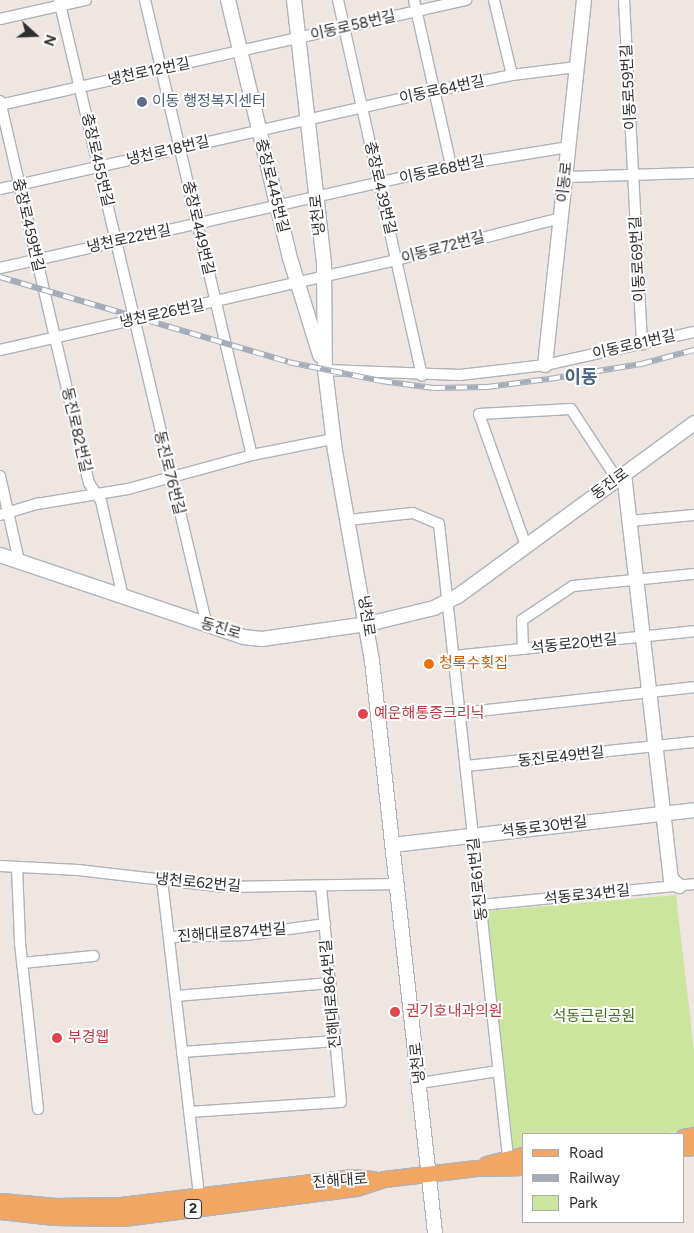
<!DOCTYPE html>
<html>
<head>
<meta charset="utf-8">
<style>
	body { margin:0 }
	#map { position:relative; width:694px; height:1233px; overflow:hidden; background:#efe5e1; font-family:Figtree,"Noto Sans KR",sans-serif }
	div>[style] { position:absolute }
	[style*='--x'] { left:calc(var(--x)*1px); top:calc(var(--y)*1px); width:calc(var(--w)*1px); rotate:calc(var(--a)*1deg) }
	.green>* { inset:0; background:#cbe49e }
	.roads { filter:drop-shadow(1px 0 #aeb3ba) drop-shadow(-1px 0 #aeb3ba) drop-shadow(0 1px #aeb3ba) drop-shadow(0 -1px #aeb3ba) }
	.street>* { height:10px; margin:-5px; padding:0 5px; transform-origin:5px; border-radius:5px; background:#fff }
	.secondary>* { height:14px; margin:-7px; padding:0 7px; transform-origin:7px; border-radius:7px; background:#fff }
	.primary>* { height:15px; margin:-7.5px; padding:0 7.5px; transform-origin:7.5px; border-radius:7.5px; background:#f1a664 }
	.rail>* { height:5.5px; margin-top:-2.75px; transform-origin:0; background:repeating-linear-gradient(90deg,#fff 0 11px,#a3acb8 0 22px); box-sizing:border-box; border-block:1px solid #a3acb8 }
	.dots>* { width:14px; height:14px; translate:-50% -50%; box-sizing:border-box; border:2px solid #fff; border-radius:50% }
	span { translate:-50% -50%; white-space:nowrap; text-align:center; line-height:1.15; -webkit-text-stroke:4px #fff; paint-order:stroke }
	.shield-label span { padding:1px 4px; background:#fff; border:1px solid; border-radius:4px; -webkit-text-stroke-width:0 }
	.shield-label { font-size:14px; color:#2e2e2e; font-weight:700 }
	.street-label { font-size:15px; color:#2e2e2e }
	.service-label { font-size:15px; color:#4e5e75 }
	.left { translate:0 -50%; text-align:left }
	.food-label { font-size:15px; color:#c56008 }
	.health-label { font-size:15px; color:#be3a42 }
	.park-label { font-size:15px; color:#446d1c }
	.quarter-label { font-size:18px; color:#4d657f; font-weight:700 }
	.legend { position:absolute; left:522px; top:1133px; width:162px; height:90px; box-sizing:border-box; background:#fff; border:1px solid #ababab; margin:0; padding:6px 9px; list-style:none; font-size:15px; color:#2e2e2e }
	.legend li { display:flex; align-items:center; gap:10px; height:25px }
	.legend b { width:25px; border:1px solid #ababab }
	.north { position:absolute; left:10px; top:10px; width:50px; height:50px; -webkit-text-stroke:4px #fff; paint-order:stroke; rotate:110deg; font-size:14px; font-weight:700; line-height:20px; text-align:center; color:#2e2e2e }
	.north::after { content:''; display:block; margin:auto; width:18px; height:22px; background:#2e2e2e; clip-path:polygon(50% 0,100% 100%,50% 72%,0 100%) }
</style>
</head>
<body>
<div id="map">
	<div class="green">
		<div style="clip-path:polygon(676px 895px,694px 1051px,694px 1130px,654px 1134px,523px 1134px,523px 1147px,513px 1148px,487px 911px)"></div>
	</div>
	<div class="roads">
		<div class="street">
			<div style="--x:59;--y:0;--w:643;--a:76.7"></div>
			<div style="--x:145;--y:0;--w:467;--a:76.8"></div>
			<div style="--x:338;--y:0;--w:385;--a:77.4"></div>
			<div style="--x:414;--y:0;--w:170;--a:77.4"></div>
			<div style="--x:494;--y:0;--w:77;--a:76.5"></div>
			<div style="--x:624;--y:0;--w:345;--a:87"></div>
			<div style="--x:0;--y:19;--w:88;--a:-12.5"></div>
			<div style="--x:0;--y:101;--w:392;--a:76.9"></div>
			<div style="--x:89;--y:483;--w:22;--a:56"></div>
			<div style="--x:101;--y:501;--w:98;--a:77.1"></div>
			<div style="--x:0;--y:105;--w:478;--a:-12.7"></div>
			<div style="--x:565;--y:177;--w:129;--a:-1.8"></div>
			<div style="--x:0;--y:189;--w:445;--a:-12.7"></div>
			<div style="--x:434;--y:91;--w:80;--a:-11.6"></div>
			<div style="--x:512;--y:75;--w:65;--a:-7"></div>
			<div style="--x:0;--y:268;--w:462;--a:-12.7"></div>
			<div style="--x:451;--y:166;--w:119;--a:-9.2"></div>
			<div style="--x:0;--y:350;--w:406;--a:-12.8"></div>
			<div style="--x:396;--y:260;--w:170;--a:-14.3"></div>
			<div style="--x:325;--y:370;--w:135;--a:2.1"></div>
			<div style="--x:460;--y:375;--w:86;--a:-6.7"></div>
			<div style="--x:545;--y:365;--w:153;--a:-12.5"></div>
			<div style="--x:0;--y:476;--w:87;--a:77.4"></div>
			<div style="--x:0;--y:515;--w:39;--a:-17"></div>
			<div style="--x:37;--y:504;--w:92;--a:-9.4"></div>
			<div style="--x:128;--y:489;--w:129;--a:-15.3"></div>
			<div style="--x:252;--y:455;--w:83;--a:-11.2"></div>
			<div style="--x:348;--y:520;--w:65;--a:-6.1"></div>
			<div style="--x:413;--y:513;--w:28;--a:23"></div>
			<div style="--x:439;--y:524;--w:637;--a:83.78"></div>
			<div style="--x:630;--y:521;--w:64;--a:-5.4"></div>
			<div style="--x:526;--y:546;--w:140;--a:-109.6"></div>
			<div style="--x:479;--y:414;--w:92;--a:-3.1"></div>
			<div style="--x:571;--y:409;--w:84;--a:56.7"></div>
			<div style="--x:523;--y:649;--w:29;--a:-92"></div>
			<div style="--x:522;--y:620;--w:61;--a:-33.7"></div>
			<div style="--x:573;--y:586;--w:122;--a:-5.7"></div>
			<div style="--x:454;--y:656;--w:241;--a:-5.9"></div>
			<div style="--x:460;--y:713;--w:235;--a:-6.3"></div>
			<div style="--x:466;--y:766;--w:229;--a:-6"></div>
			<div style="--x:0;--y:866;--w:78;--a:2.9"></div>
			<div style="--x:78;--y:870;--w:148;--a:6.6"></div>
			<div style="--x:225;--y:887;--w:172;--a:-1"></div>
			<div style="--x:17;--y:867;--w:76;--a:87.7"></div>
			<div style="--x:20;--y:943;--w:167;--a:83.8"></div>
			<div style="--x:162;--y:880;--w:318;--a:83.3"></div>
			<div style="--x:481;--y:905;--w:214;--a:-5.6"></div>
			<div style="--x:169;--y:937;--w:77;--a:-1.5"></div>
			<div style="--x:246;--y:935;--w:80;--a:-7.9"></div>
			<div style="--x:22;--y:963;--w:72;--a:-5.6"></div>
			<div style="--x:176;--y:996;--w:155;--a:-4.8"></div>
			<div style="--x:182;--y:1052;--w:154;--a:-4.1"></div>
			<div style="--x:420;--y:1083;--w:79;--a:-8.7"></div>
			<div style="--x:189;--y:1112;--w:152;--a:-3.8"></div>
			<div style="--x:341;--y:1102;--w:217;--a:-95.3"></div>
		</div>
		<div class="secondary">
			<div style="--x:228;--y:0;--w:262;--a:76.5"></div>
			<div style="--x:289;--y:255;--w:105;--a:72.8"></div>
			<div style="--x:294;--y:0;--w:266;--a:83.5"></div>
			<div style="--x:324;--y:264;--w:106;--a:89.5"></div>
			<div style="--x:325;--y:370;--w:82;--a:83"></div>
			<div style="--x:335;--y:451;--w:213;--a:80"></div>
			<div style="--x:372;--y:661;--w:575;--a:83.71"></div>
			<div style="--x:545;--y:365;--w:367;--a:-83.9"></div>
			<div style="--x:624;--y:474;--w:408;--a:83.4"></div>
			<div style="--x:671;--y:879;--w:11;--a:41"></div>
			<div style="--x:0;--y:555;--w:256;--a:18.6"></div>
			<div style="--x:243;--y:637;--w:19;--a:6"></div>
			<div style="--x:262;--y:639;--w:107;--a:-8.1"></div>
			<div style="--x:368;--y:624;--w:68;--a:-13.6"></div>
			<div style="--x:434;--y:608;--w:27;--a:-27"></div>
			<div style="--x:458;--y:596;--w:293;--a:-36.2"></div>
			<div style="--x:393;--y:845;--w:303;--a:-6.6"></div>
		</div>
		<div class="primary">
			<div style="--x:683;--y:1137;--w:11;--a:-10"></div>
			<div style="--x:683;--y:1148;--w:11;--a:-5"></div>
			<div style="--x:486;--y:1164;--w:38;--a:-14"></div>
			<div style="--x:0;--y:1201;--w:56;--a:5.1"></div>
			<div style="--x:56;--y:1206;--w:65;--a:-0.9"></div>
			<div style="--x:121;--y:1205;--w:232;--a:-6.9"></div>
			<div style="--x:351;--y:1177;--w:22;--a:5"></div>
			<div style="--x:0;--y:1211;--w:55;--a:6.2"></div>
			<div style="--x:55;--y:1217;--w:68;--a:0.8"></div>
			<div style="--x:123;--y:1218;--w:235;--a:-7.3"></div>
			<div style="--x:356;--y:1188;--w:29;--a:-18"></div>
			<div style="--x:384;--y:1179;--w:93;--a:-6.8"></div>
			<div style="--x:476;--y:1168;--w:47;--a:-1.2"></div>
		</div>
	</div>
	<div class="rail">
		<div style="--x:0;--y:277;--w:300;--a:16.4"></div>
		<div style="--x:288;--y:362;--w:95;--a:11.5"></div>
		<div style="--x:381;--y:381;--w:53;--a:7.5"></div>
		<div style="--x:434;--y:388;--w:53;--a:-1.1"></div>
		<div style="--x:487;--y:387;--w:63;--a:-7.4"></div>
		<div style="--x:549;--y:379;--w:93;--a:-9.3"></div>
		<div style="--x:641;--y:364;--w:55;--a:-14.8"></div>
	</div>
	<div class="dots">
		<div style="left:142px;top:102px;background:#5c6f8a"></div>
		<div style="left:429px;top:664px;background:#e8710a"></div>
		<div style="left:363px;top:714px;background:#e0444e"></div>
		<div style="left:395px;top:1012px;background:#e0444e"></div>
		<div style="left:57px;top:1038px;background:#e0444e"></div>
	</div>
	<div class="shield-label">
		<span style="left:193px;top:1209px">2</span>
	</div>
	<div class="street-label">
		<span style="left:353px;top:26px;rotate:-13deg">이동로58번길</span>
		<span style="left:149px;top:72px;rotate:-12deg">냉천로12번길</span>
		<span style="left:629px;top:87px;rotate:-93deg">이동로59번길</span>
		<span style="left:442px;top:90px;rotate:-12deg">이동로64번길</span>
		<span style="left:168px;top:151px;rotate:-13deg">냉천로18번길</span>
		<span style="left:97px;top:160px;rotate:77deg">충장로455번길</span>
		<span style="left:442px;top:170px;rotate:-12deg">이동로68번길</span>
		<span style="left:565px;top:182px;rotate:-84deg">이동로</span>
		<span style="left:272px;top:186px;rotate:76deg">충장로445번길</span>
		<span style="left:380px;top:188px;rotate:77deg">충장로439번길</span>
		<span style="left:318px;top:215px;rotate:-96deg">냉천로</span>
		<span style="left:28px;top:225px;rotate:77deg">충장로459번길</span>
		<span style="left:198px;top:228px;rotate:77deg">충장로449번길</span>
		<span style="left:129px;top:239px;rotate:-12deg">냉천로22번길</span>
		<span style="left:443px;top:248px;rotate:-15deg">이동로72번길</span>
		<span style="left:638px;top:259px;rotate:-93deg">이동로69번길</span>
		<span style="left:162px;top:314px;rotate:-12deg">냉천로26번길</span>
		<span style="left:634px;top:345px;rotate:-13deg">이동로81번길</span>
		<span style="left:76px;top:430px;rotate:77deg">동진로82번길</span>
		<span style="left:169px;top:473px;rotate:76deg">동진로76번길</span>
		<span style="left:610px;top:484px;rotate:-36deg">동진로</span>
		<span style="left:366px;top:616px;rotate:81deg">냉천로</span>
		<span style="left:221px;top:629px;rotate:16deg">동진로</span>
		<span style="left:574px;top:644px;rotate:-6deg">석동로20번길</span>
		<span style="left:561px;top:757px;rotate:-6deg">동진로49번길</span>
		<span style="left:544px;top:827px;rotate:-7deg">석동로30번길</span>
		<span style="left:478px;top:879px;rotate:-96deg">동진로61번길</span>
		<span style="left:198px;top:883px;rotate:5deg">냉천로62번길</span>
		<span style="left:587px;top:895px;rotate:-6deg">석동로34번길</span>
		<span style="left:232px;top:933px;rotate:-4deg">진해대로874번길</span>
		<span style="left:331px;top:994px;rotate:-95deg">진해대로864번길</span>
		<span style="left:418px;top:1063px;rotate:-96deg">냉천로</span>
		<span style="left:340px;top:1181px;rotate:-4deg">진해대로</span>
	</div>
	<div class="service-label">
		<span class="left" style="left:152px;top:102px">이동 행정복지센터</span>
	</div>
	<div class="food-label">
		<span class="left" style="left:439px;top:664px">청록수횟집</span>
	</div>
	<div class="health-label">
		<span class="left" style="left:374px;top:714px">예운해통증크리닉</span>
		<span class="left" style="left:406px;top:1012px">권기호내과의원</span>
		<span class="left" style="left:68px;top:1038px">부경웹</span>
	</div>
	<div class="park-label">
		<span style="left:594px;top:1017px">석동근린공원</span>
	</div>
	<div class="quarter-label">
		<span style="left:581px;top:377px">이동</span>
	</div>
	<ul class="legend">
	<li><b style="height:6px;background:#f1a664"></b>Road</li>
	<li><b style="height:6px;background:#a3acb8"></b>Railway</li>
	<li><b style="height:14px;background:#cbe49e"></b>Park</li>
	</ul>
	<div class="north">N</div>
</div>
</body>
</html>
